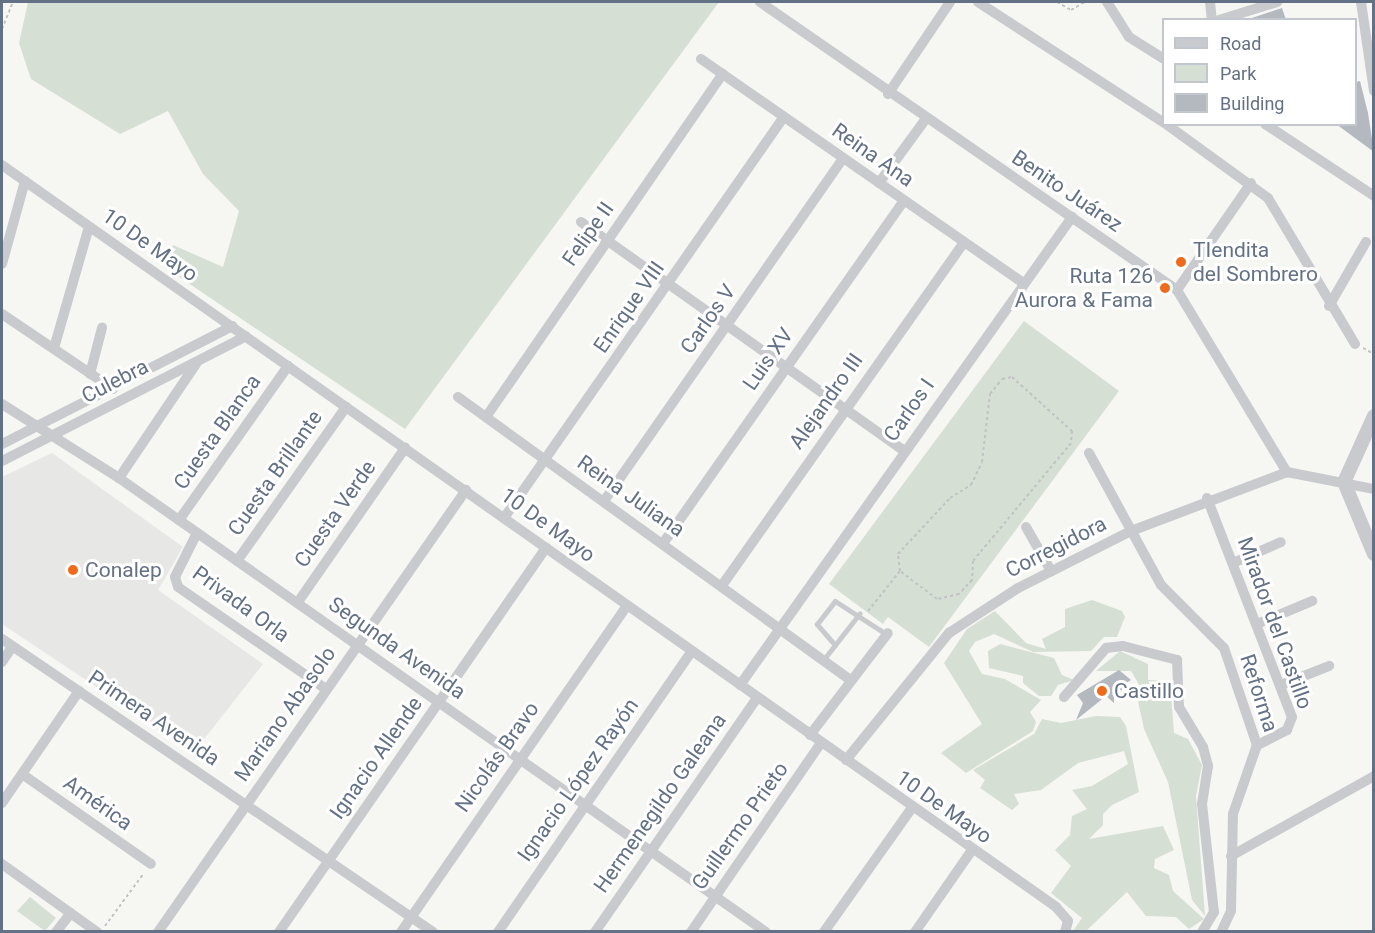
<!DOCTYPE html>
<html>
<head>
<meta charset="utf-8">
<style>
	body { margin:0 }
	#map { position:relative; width:1375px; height:933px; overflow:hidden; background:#f6f6f3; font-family:Roboto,sans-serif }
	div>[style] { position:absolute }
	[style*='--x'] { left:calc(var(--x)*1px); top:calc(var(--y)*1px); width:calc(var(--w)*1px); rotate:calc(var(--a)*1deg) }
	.built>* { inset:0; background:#e7e7e6 }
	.green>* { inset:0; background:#d6dfd3 }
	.building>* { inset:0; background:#b3b9bf }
	.path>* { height:2px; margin-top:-1px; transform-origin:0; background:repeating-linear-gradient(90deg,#c1c2c4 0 3px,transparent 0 6px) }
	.service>* { height:5px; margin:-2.5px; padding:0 2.5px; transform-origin:2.5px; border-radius:2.5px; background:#c8cace }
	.minor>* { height:10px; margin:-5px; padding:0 5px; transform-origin:5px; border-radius:5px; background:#c8cace }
	.tertiary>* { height:14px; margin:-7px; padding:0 7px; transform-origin:7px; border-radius:7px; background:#c8cace }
	.dots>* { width:16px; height:16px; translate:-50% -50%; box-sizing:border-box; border:3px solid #fff; border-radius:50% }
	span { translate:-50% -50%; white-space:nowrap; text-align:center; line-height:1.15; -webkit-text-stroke:6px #fff; paint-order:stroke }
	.street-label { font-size:21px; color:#637186 }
	.poi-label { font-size:21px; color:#637186 }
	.left { translate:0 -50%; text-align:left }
	.right { translate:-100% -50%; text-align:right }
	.frame { position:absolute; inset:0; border:3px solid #637186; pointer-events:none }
	.legend { position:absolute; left:1162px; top:18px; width:195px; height:108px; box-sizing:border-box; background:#fff; border:2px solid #c1c6cf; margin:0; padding:8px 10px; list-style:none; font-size:18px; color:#637186 }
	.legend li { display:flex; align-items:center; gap:12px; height:30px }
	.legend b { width:30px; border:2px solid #c1c6cf }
</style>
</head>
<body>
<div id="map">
	<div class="built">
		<div style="clip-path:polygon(52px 453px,183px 547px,158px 590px,263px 664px,194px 752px,2px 624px,2px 477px)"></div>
	</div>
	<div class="green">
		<div style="clip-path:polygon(28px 2px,719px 2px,405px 429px,163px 266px,173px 245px,223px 267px,239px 211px,203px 174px,168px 111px,120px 134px,31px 79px,19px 43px)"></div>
		<div style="clip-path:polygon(1024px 321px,1119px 391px,929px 647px,888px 617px,883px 624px,829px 584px)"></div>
		<div style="clip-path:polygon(1092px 600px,1122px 611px,1125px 617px,1117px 637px,1104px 637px,1091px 651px,1033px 652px,994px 634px,975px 642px,969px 651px,982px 674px,1005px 679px,1041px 700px,1030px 712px,1036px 722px,1033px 731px,966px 773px,941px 753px,982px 724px,944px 663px,967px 629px,995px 611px,1026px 643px,1046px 649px,1042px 639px,1065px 627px,1065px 609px)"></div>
		<div style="clip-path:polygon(1000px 644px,1054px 658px,1062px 675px,1074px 680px,1058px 685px,1051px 696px,1039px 696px,1023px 683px,1023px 676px,989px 668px,988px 651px)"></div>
		<div style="clip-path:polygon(1120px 651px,1148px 664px,1148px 680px,1170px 681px,1174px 733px,1188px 739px,1202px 765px,1196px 796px,1205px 916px,1192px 900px,1168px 782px,1144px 729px,1138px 701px,1141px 688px,1131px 671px,1096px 671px)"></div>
		<div style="clip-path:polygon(1096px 716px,1120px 717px,1126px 726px,1139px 792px,1112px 805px,1103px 814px,1103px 825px,1089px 839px,1163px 826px,1174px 850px,1155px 859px,1154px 868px,1169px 875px,1173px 891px,1204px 919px,1189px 929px,1176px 917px,1146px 916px,1127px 892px,1086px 931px,1073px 931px,1082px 918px,1051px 893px,1071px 866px,1055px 850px,1070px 835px,1072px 816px,1087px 809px,1072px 790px,1092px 786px,1128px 764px,1124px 751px,1078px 763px,1041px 790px,1014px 794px,1019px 804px,1012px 810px,980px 788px,985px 780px,973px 770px,1034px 734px,1042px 719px,1061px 723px)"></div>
		<div style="clip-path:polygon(30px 897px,56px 918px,45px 931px,17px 911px)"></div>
	</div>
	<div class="building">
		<div style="clip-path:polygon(1282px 8px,1286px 20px,1246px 20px)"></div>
		<div style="clip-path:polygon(1360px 81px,1368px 113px,1374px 152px,1336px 124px,1356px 124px,1356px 82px)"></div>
		<div style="clip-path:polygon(1119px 670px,1131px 680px,1125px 684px,1127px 692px,1114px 688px,1114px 703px,1106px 696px,1076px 720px,1083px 703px,1077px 695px)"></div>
	</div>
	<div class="path">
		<div style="--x:1057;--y:2;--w:16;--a:30"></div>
		<div style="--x:1071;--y:10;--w:16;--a:-30"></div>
		<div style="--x:2;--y:29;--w:29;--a:-68"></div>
		<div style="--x:1363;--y:348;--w:13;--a:29"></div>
		<div style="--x:1012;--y:377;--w:81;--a:42"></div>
		<div style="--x:1072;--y:431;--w:12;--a:95"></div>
		<div style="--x:1071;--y:443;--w:153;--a:129.7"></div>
		<div style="--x:973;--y:561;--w:19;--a:93"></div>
		<div style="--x:972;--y:580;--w:19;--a:133"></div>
		<div style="--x:959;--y:594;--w:23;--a:167"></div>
		<div style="--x:937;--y:599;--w:46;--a:-142.9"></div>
		<div style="--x:900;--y:571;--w:17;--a:-97"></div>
		<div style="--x:898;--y:554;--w:76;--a:-47.1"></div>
		<div style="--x:950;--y:498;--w:25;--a:-32"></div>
		<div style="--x:971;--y:485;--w:25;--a:-64"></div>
		<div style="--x:982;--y:462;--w:68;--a:-83.3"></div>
		<div style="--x:990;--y:394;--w:19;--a:-51"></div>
		<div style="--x:1002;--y:379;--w:10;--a:-11"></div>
		<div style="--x:868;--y:611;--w:51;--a:-51.3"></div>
		<div style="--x:105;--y:926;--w:66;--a:-53.7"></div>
	</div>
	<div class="service">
		<div style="--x:835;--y:645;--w:28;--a:-131"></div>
		<div style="--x:817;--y:624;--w:29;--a:-52"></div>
		<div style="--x:835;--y:601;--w:61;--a:32.9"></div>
		<div style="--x:824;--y:659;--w:58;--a:-52"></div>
	</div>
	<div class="minor">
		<div style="--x:760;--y:2;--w:507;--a:34.63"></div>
		<div style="--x:1177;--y:290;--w:213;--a:58.9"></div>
		<div style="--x:978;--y:2;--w:222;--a:33"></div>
		<div style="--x:1107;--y:2;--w:41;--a:57.8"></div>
		<div style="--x:1129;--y:37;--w:41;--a:32.2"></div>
		<div style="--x:1210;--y:2;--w:18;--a:84"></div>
		<div style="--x:1361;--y:2;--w:90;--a:81.7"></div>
		<div style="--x:1219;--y:20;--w:61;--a:-17.2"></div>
		<div style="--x:701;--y:59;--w:392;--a:34.8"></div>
		<div style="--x:888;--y:94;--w:111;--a:-56"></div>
		<div style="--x:1166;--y:124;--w:126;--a:36"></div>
		<div style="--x:1268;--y:198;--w:170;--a:59.2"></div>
		<div style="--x:1265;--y:124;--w:131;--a:33.4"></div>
		<div style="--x:2;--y:165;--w:1289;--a:35.14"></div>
		<div style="--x:1056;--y:907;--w:18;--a:49"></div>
		<div style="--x:1068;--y:921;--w:11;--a:105"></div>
		<div style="--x:879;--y:183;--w:78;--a:-53.9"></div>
		<div style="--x:581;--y:222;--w:396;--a:35.3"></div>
		<div style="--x:2;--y:264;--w:86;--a:-74.5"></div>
		<div style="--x:1177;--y:290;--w:130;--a:-55.3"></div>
		<div style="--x:1329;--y:306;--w:74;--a:-60"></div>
		<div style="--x:2;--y:314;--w:134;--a:34"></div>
		<div style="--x:54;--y:348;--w:126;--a:-73.9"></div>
		<div style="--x:90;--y:374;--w:48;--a:-75.4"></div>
		<div style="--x:458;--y:397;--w:484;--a:35.8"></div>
		<div style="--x:2;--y:404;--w:138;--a:32.3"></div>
		<div style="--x:119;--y:478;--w:790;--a:35.06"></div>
		<div style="--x:486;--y:417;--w:417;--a:-55.4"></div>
		<div style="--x:2;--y:444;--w:259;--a:-27.1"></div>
		<div style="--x:1089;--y:453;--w:150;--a:61.4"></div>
		<div style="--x:1161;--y:585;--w:89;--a:45"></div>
		<div style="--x:1224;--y:648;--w:102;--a:71.2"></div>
		<div style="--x:1257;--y:745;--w:73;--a:109.2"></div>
		<div style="--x:1233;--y:814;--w:97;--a:91.2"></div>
		<div style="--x:1231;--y:911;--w:23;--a:115"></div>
		<div style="--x:2;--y:461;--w:274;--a:-27.1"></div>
		<div style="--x:119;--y:478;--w:138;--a:-56"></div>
		<div style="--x:1207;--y:498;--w:235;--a:68.8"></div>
		<div style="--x:1292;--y:717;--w:14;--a:111"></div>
		<div style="--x:1287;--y:730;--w:34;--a:153"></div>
		<div style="--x:604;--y:501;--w:417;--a:-55.1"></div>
		<div style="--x:504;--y:518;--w:489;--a:-55.1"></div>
		<div style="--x:179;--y:520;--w:189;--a:-54.7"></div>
		<div style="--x:1026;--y:527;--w:51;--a:60.4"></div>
		<div style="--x:197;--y:533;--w:49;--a:116.6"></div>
		<div style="--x:175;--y:577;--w:10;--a:73"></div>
		<div style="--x:178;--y:587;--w:180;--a:34.6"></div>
		<div style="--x:664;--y:542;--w:417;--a:-54.9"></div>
		<div style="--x:237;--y:561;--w:189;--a:-54.7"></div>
		<div style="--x:1233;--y:563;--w:52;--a:-23.6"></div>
		<div style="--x:723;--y:584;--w:418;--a:-54.8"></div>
		<div style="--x:298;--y:602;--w:188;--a:-55.2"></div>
		<div style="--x:1257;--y:624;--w:60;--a:-22.7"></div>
		<div style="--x:2;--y:639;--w:521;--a:34.21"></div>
		<div style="--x:2;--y:662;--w:18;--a:-56"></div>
		<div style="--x:740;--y:685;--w:574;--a:-54.65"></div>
		<div style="--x:1281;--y:685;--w:52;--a:-21.6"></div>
		<div style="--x:1064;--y:697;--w:65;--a:-49.4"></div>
		<div style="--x:1106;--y:648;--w:17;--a:-7"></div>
		<div style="--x:1123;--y:646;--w:56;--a:14.5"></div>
		<div style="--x:1177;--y:660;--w:47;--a:87.6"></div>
		<div style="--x:1179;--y:707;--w:47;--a:59"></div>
		<div style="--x:1203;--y:747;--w:20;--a:75"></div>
		<div style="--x:1208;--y:766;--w:38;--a:99"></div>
		<div style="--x:1202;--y:804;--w:109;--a:83.7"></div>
		<div style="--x:1214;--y:912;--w:23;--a:121"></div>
		<div style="--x:810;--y:735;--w:128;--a:-52.6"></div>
		<div style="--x:846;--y:760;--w:164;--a:-51"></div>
		<div style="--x:949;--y:633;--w:82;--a:-33.1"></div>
		<div style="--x:1018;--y:588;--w:127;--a:-26.8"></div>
		<div style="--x:1131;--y:531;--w:167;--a:-20.7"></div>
		<div style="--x:1287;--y:472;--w:89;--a:11.1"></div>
		<div style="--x:22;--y:774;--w:157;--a:34.9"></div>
		<div style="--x:2;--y:803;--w:136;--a:-55.5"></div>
		<div style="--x:1231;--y:856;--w:164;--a:-29.2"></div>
		<div style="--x:2;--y:864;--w:117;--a:35.6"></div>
		<div style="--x:56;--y:932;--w:24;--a:-52"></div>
		<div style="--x:158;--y:932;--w:539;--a:-55.13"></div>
		<div style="--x:279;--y:932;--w:468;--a:-55.2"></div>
		<div style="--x:401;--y:932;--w:397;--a:-55.3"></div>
		<div style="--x:498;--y:932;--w:340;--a:-55.4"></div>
		<div style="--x:595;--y:932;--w:285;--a:-55.3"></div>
		<div style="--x:691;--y:932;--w:229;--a:-55.5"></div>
		<div style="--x:824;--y:932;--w:151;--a:-54.7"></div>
		<div style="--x:915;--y:932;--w:100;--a:-55.2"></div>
	</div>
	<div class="tertiary">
		<div style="--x:1374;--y:416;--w:72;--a:114.4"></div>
		<div style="--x:1344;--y:482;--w:78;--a:67.4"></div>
	</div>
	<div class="dots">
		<div style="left:1181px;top:262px;background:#ef6a1a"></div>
		<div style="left:1165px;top:288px;background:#ef6a1a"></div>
		<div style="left:73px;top:570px;background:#ef6a1a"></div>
		<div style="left:1102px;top:691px;background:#ef6a1a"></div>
	</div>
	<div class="street-label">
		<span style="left:873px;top:155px;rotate:35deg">Reina Ana</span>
		<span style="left:1067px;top:191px;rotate:34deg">Benito Juárez</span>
		<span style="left:588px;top:234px;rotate:-55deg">Felipe II</span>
		<span style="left:150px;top:245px;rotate:35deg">10 De Mayo</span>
		<span style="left:629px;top:307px;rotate:-55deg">Enrique VIII</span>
		<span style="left:708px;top:319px;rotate:-55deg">Carlos V</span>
		<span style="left:768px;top:359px;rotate:-55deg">Luis XV</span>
		<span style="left:115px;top:381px;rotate:-27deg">Culebra</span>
		<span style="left:826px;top:401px;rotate:-55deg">Alejandro III</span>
		<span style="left:909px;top:410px;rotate:-55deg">Carlos I</span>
		<span style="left:217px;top:432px;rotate:-55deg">Cuesta Blanca</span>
		<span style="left:275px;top:473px;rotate:-55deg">Cuesta Brillante</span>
		<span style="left:631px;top:496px;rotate:35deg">Reina Juliana</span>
		<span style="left:335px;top:514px;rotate:-55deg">Cuesta Verde</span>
		<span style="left:548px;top:525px;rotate:36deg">10 De Mayo</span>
		<span style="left:1056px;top:547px;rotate:-27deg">Corregidora</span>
		<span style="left:241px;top:604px;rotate:36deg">Privada Orla</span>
		<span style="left:1275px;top:623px;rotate:70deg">Mirador del Castillo</span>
		<span style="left:397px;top:648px;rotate:35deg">Segunda Avenida</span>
		<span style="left:1259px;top:693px;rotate:72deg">Reforma</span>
		<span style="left:285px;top:714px;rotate:-55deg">Mariano Abasolo</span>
		<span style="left:154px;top:718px;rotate:34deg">Primera Avenida</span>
		<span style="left:497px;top:757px;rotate:-55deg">Nicolás Bravo</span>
		<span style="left:376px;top:758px;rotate:-55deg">Ignacio Allende</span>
		<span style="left:578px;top:780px;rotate:-55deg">Ignacio López Rayón</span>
		<span style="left:98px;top:803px;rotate:35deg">América</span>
		<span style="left:660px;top:803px;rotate:-55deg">Hermenegildo Galeana</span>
		<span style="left:944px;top:807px;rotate:35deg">10 De Mayo</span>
		<span style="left:740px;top:826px;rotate:-55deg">Guillermo Prieto</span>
	</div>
	<div class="poi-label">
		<span class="left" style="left:1193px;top:262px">TIendita<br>del Sombrero</span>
		<span class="right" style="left:1153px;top:288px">Ruta 126<br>Aurora &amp; Fama</span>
		<span class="left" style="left:85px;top:570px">Conalep</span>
		<span class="left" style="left:1114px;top:691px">Castillo</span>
	</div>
	<div class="frame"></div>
	<ul class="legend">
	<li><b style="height:8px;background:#c8cace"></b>Road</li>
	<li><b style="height:16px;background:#d6dfd3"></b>Park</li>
	<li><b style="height:16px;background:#b3b9bf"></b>Building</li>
	</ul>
</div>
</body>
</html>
